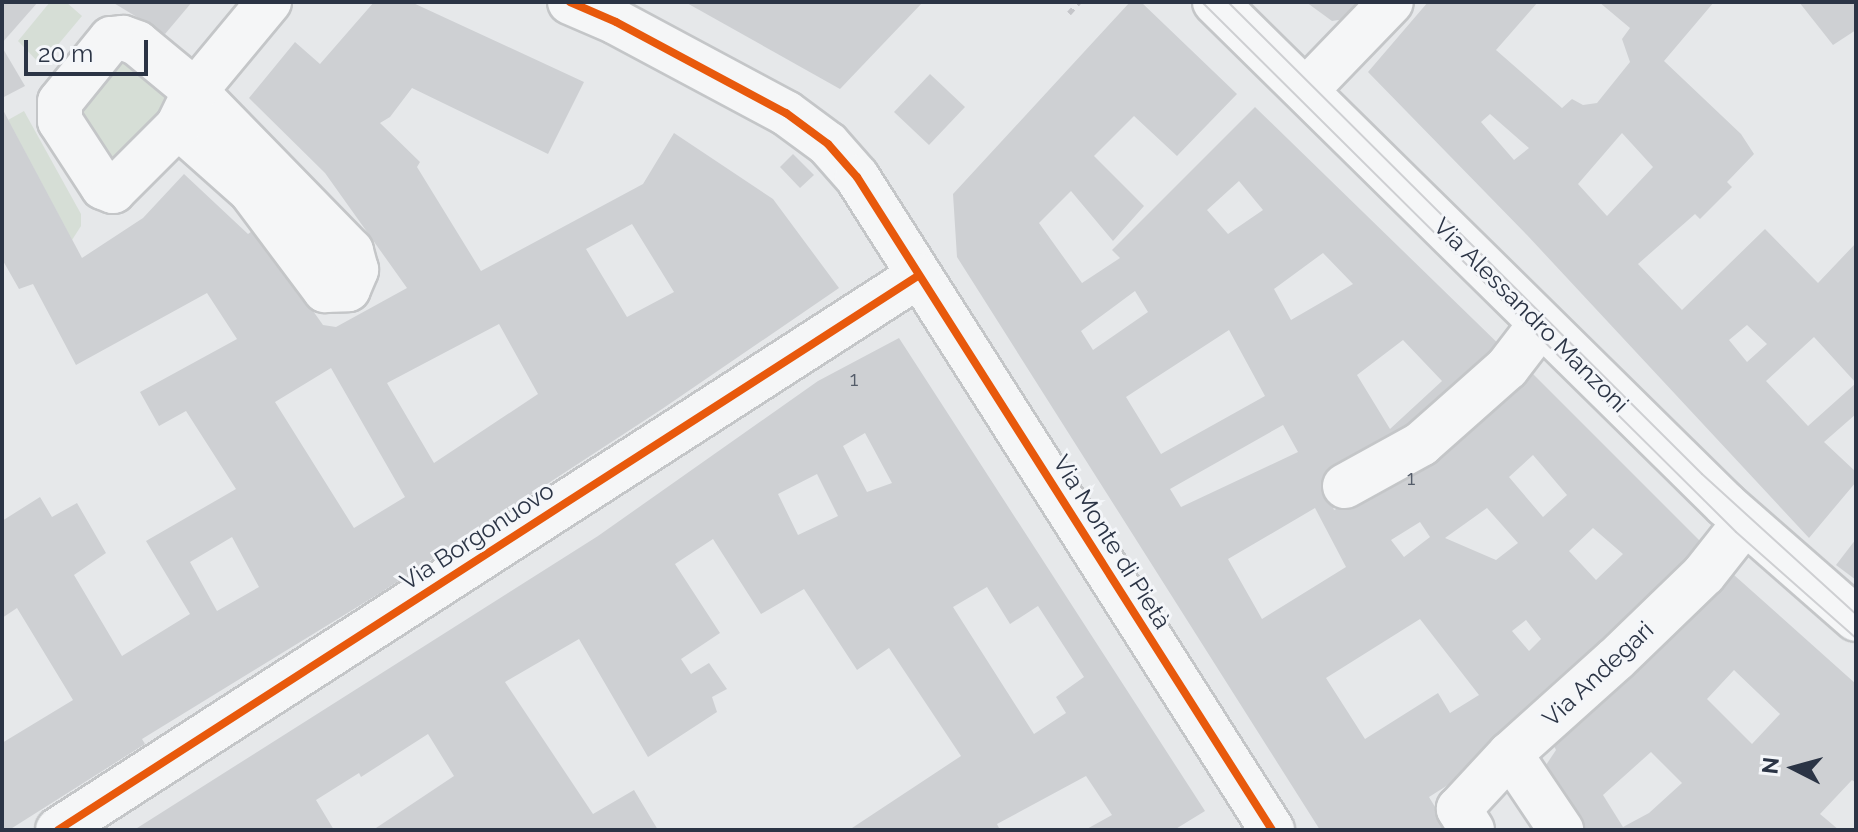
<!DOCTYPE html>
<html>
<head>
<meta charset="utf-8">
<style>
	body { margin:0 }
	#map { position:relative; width:1858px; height:832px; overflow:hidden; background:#e6e8ea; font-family:Raleway,sans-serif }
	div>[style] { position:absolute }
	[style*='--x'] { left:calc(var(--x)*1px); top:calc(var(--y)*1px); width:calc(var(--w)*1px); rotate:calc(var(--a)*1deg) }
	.green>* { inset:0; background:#d6ded6 }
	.building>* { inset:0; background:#ced0d3 }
	.path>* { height:5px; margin-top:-2.5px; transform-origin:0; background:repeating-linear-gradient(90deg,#c5c6ca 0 6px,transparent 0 12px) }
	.roads { filter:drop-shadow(2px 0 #c4c6c8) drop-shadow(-2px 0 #c4c6c8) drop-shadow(0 2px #c4c6c8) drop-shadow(0 -2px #c4c6c8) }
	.minor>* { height:44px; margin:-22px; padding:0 22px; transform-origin:22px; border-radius:22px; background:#f5f6f7 }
	.tram>* { height:2px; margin:-1px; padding:0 1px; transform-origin:1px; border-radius:1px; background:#cecfd2 }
	.cycleway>* { height:8px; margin:-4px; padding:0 4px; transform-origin:4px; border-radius:4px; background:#e8590c }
	span { translate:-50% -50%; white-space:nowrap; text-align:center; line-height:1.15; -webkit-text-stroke:6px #f4f6f9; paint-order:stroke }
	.number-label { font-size:20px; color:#545c69 }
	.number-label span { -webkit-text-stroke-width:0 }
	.street-label { font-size:24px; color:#2b3445 }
	.frame { position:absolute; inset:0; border:4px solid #2b3445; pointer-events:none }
	.north { position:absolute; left:1754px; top:728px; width:80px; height:80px; -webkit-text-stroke:6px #f4f6f9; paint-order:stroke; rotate:276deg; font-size:22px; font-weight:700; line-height:32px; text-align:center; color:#2b3445 }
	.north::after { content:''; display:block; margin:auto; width:28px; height:36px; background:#2b3445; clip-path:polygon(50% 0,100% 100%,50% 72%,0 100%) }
	.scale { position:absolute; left:24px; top:40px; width:124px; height:36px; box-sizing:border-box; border:4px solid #2b3445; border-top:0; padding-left:10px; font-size:24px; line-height:28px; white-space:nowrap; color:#2b3445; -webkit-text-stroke:6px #f4f6f9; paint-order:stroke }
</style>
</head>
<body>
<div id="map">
	<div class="green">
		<div style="clip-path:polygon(50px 2px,66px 2px,82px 16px,41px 65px,18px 41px)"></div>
		<div style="clip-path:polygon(123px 57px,167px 95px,169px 102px,111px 163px,74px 106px)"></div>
		<div style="clip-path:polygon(24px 111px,81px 214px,81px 226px,72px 240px,8px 120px)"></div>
	</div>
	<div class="building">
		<div style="clip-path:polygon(2px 2px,38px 2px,2px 43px)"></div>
		<div style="clip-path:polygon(112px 2px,192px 2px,165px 34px)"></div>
		<div style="clip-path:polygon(evenodd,374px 2px,411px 2px,584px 82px,548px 154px,412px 88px,390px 117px,380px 123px,420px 162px,417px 167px,481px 271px,643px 184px,674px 133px,773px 199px,839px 288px,662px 409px,380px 593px,142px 739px,145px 744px,9px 830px,2px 830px,2px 743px,73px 700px,17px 608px,2px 618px,2px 521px,40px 497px,52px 517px,77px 503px,106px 553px,74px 575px,122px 656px,190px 614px,146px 541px,236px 489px,186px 411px,159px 426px,140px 392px,237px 339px,207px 293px,76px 365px,33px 284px,19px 289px,2px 259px,2px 108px,82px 258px,143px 218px,184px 174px,248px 234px,255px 229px,323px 325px,336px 327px,407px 288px,325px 173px,249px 98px,295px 42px,320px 64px,374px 2px,632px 224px,674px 292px,627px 317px,586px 249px,632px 224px,374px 2px,499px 324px,538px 394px,434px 463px,387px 383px,499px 324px,374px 2px,331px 368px,405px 497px,354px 528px,275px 402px,331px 368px,374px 2px,232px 537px,259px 587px,217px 611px,190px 562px,232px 537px)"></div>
		<div style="clip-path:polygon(685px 2px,923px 2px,840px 89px)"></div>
		<div style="clip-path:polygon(evenodd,1130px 2px,1141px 2px,1237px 94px,1177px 156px,1134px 116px,1094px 156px,1144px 206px,1113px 241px,1071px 191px,1039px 223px,1082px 283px,1120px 258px,1112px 250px,1255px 107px,1511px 356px,1325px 486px,1334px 510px,1365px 496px,1526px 367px,1706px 547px,1495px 755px,1429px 797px,1449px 830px,1320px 830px,957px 257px,953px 194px,1130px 2px,1239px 181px,1263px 210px,1228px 234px,1207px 210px,1239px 181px,1130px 2px,1323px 253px,1353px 284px,1291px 320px,1274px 289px,1323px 253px,1130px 2px,1135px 291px,1148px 312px,1093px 350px,1081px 331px,1135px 291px,1130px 2px,1229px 330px,1265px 396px,1161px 454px,1126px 397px,1229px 330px,1130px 2px,1403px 340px,1442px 381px,1390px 429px,1357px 375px,1403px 340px,1130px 2px,1283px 425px,1298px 452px,1181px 507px,1170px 489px,1283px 425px,1130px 2px,1533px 455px,1567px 495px,1543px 517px,1509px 477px,1533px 455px,1130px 2px,1315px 508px,1346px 567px,1262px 619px,1228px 559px,1315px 508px,1130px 2px,1487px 508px,1518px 543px,1496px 560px,1445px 538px,1487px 508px,1130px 2px,1420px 522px,1430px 537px,1404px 557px,1391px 540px,1420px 522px,1130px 2px,1593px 528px,1623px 554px,1596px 580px,1569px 551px,1593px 528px,1130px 2px,1420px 619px,1479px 695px,1450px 713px,1438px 693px,1365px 739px,1326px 678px,1420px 619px,1130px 2px,1526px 620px,1541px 639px,1529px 651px,1512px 631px,1526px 620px)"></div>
		<div style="clip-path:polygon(1306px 2px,1365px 2px,1345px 19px,1332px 21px)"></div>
		<div style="clip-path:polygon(evenodd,1428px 2px,1538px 2px,1496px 50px,1562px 108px,1572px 99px,1583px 105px,1597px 103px,1630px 62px,1622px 39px,1630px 28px,1599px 2px,1714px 2px,1664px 61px,1741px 134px,1754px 154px,1727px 182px,1732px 187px,1700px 219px,1695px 214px,1638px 264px,1682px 310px,1765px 229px,1818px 283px,1856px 243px,1856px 414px,1824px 442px,1856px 472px,1856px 482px,1809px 538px,1527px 235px,1368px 72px,1428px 2px,1490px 114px,1529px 148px,1514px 160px,1481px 122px,1490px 114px,1428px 2px,1622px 133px,1653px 167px,1607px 216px,1578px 184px,1622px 133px,1428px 2px,1747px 325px,1767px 344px,1747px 362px,1729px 340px,1747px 325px,1428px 2px,1814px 337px,1856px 383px,1808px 426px,1766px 381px,1814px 337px)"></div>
		<div style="clip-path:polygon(1799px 2px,1856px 2px,1856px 30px,1833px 45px)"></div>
		<div style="clip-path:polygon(2px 47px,25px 86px,2px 98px)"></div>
		<div style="clip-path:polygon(930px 74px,965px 107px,929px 145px,894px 112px)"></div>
		<div style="clip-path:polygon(793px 154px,814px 175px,800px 188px,780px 167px)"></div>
		<div style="clip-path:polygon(evenodd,899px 338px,1205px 811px,1174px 830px,1085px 830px,1112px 815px,1086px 776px,997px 824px,1000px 830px,849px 830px,961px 756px,889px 648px,857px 670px,804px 589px,761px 614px,713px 539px,675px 564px,720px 633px,681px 659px,691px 674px,709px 663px,727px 689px,712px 697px,717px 712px,648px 757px,579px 639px,505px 682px,593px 814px,634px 790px,658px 830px,373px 830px,454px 776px,428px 734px,361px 777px,359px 773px,316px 800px,334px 830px,134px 830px,598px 536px,818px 381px,899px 338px,865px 433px,892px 483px,867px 492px,843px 446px,865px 433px,899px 338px,817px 474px,838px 516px,798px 535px,778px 494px,817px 474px,899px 338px,987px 587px,1010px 624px,1038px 606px,1084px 677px,1056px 697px,1066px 713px,1034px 734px,953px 607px,987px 587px)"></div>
		<div style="clip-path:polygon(1856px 539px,1856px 580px,1836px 565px)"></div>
		<div style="clip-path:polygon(evenodd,1734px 575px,1856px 684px,1856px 783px,1852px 780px,1820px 814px,1839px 830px,1579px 830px,1542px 771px,1556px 750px,1554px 746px,1734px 575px,1734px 670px,1780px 714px,1752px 744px,1707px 699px,1734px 670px,1734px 575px,1651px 752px,1682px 783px,1649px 813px,1623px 827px,1603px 795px,1651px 752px)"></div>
	</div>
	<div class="path">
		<div style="--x:1069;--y:13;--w:15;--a:-48"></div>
	</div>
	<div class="roads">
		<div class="minor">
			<div style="--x:570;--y:2;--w:50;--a:23.5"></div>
			<div style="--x:616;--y:22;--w:193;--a:28.2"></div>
			<div style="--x:786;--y:113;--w:52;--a:36.4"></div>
			<div style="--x:828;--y:144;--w:44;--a:48.7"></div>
			<div style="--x:857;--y:177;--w:774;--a:57.56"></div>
			<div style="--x:1215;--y:2;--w:717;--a:44.55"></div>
			<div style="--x:1726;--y:505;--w:173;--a:41.2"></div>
			<div style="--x:1306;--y:90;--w:122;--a:-46"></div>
			<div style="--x:178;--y:126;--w:98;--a:41.7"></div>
			<div style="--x:251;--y:191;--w:124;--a:53.2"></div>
			<div style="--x:325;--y:290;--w:23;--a:-2"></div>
			<div style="--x:348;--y:289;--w:21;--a:-67"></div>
			<div style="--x:356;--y:270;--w:20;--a:-105"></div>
			<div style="--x:351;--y:251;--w:223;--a:-134.3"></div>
			<div style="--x:195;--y:91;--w:75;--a:-140.4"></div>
			<div style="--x:137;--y:43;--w:15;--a:-160"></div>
			<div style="--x:123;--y:38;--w:12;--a:175"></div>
			<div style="--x:111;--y:39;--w:81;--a:129"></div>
			<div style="--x:60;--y:102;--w:19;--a:90"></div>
			<div style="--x:60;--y:121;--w:79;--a:56.9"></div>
			<div style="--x:103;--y:187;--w:11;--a:22"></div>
			<div style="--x:113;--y:191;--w:92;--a:-45"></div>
			<div style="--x:178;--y:126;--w:39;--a:-64"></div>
			<div style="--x:195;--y:91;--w:116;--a:-50.3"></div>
			<div style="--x:1345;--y:486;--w:87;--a:-28.9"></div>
			<div style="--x:1421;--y:444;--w:115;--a:-41.5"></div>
			<div style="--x:1507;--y:368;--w:54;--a:-52.5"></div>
			<div style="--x:1510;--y:754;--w:92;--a:56.1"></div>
			<div style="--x:58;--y:830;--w:1023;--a:-32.79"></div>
			<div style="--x:1472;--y:830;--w:25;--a:-122"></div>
			<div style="--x:1459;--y:809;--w:75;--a:-47.2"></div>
			<div style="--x:1510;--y:754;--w:142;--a:-41.9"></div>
			<div style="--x:1616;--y:659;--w:122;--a:-44"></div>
			<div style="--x:1704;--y:574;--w:66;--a:-51.7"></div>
		</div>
	</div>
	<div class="tram">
		<div style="--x:1202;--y:2;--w:752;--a:44.78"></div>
		<div style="--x:1736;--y:532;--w:160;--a:41.5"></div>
		<div style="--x:1228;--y:2;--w:669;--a:44.88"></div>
		<div style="--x:1702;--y:474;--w:208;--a:42.3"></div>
	</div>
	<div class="cycleway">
		<div style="--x:570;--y:2;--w:50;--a:23.5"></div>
		<div style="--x:616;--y:22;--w:193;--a:28.2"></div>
		<div style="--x:786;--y:113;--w:52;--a:36.4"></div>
		<div style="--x:828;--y:144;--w:44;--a:48.7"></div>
		<div style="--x:857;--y:177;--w:774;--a:57.56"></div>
		<div style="--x:58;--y:830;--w:1023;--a:-32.79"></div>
	</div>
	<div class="number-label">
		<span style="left:854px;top:379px">1</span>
		<span style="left:1411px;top:478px">1</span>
	</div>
	<div class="street-label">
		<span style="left:1531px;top:315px;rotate:45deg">Via Alessandro Manzoni</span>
		<span style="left:477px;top:536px;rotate:-33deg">Via Borgonuovo</span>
		<span style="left:1112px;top:542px;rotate:58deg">Via Monte di Pietà</span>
		<span style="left:1598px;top:674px;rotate:-43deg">Via Andegari</span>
	</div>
	<div class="frame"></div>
	<div class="north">N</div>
	<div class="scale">20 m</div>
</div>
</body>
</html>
